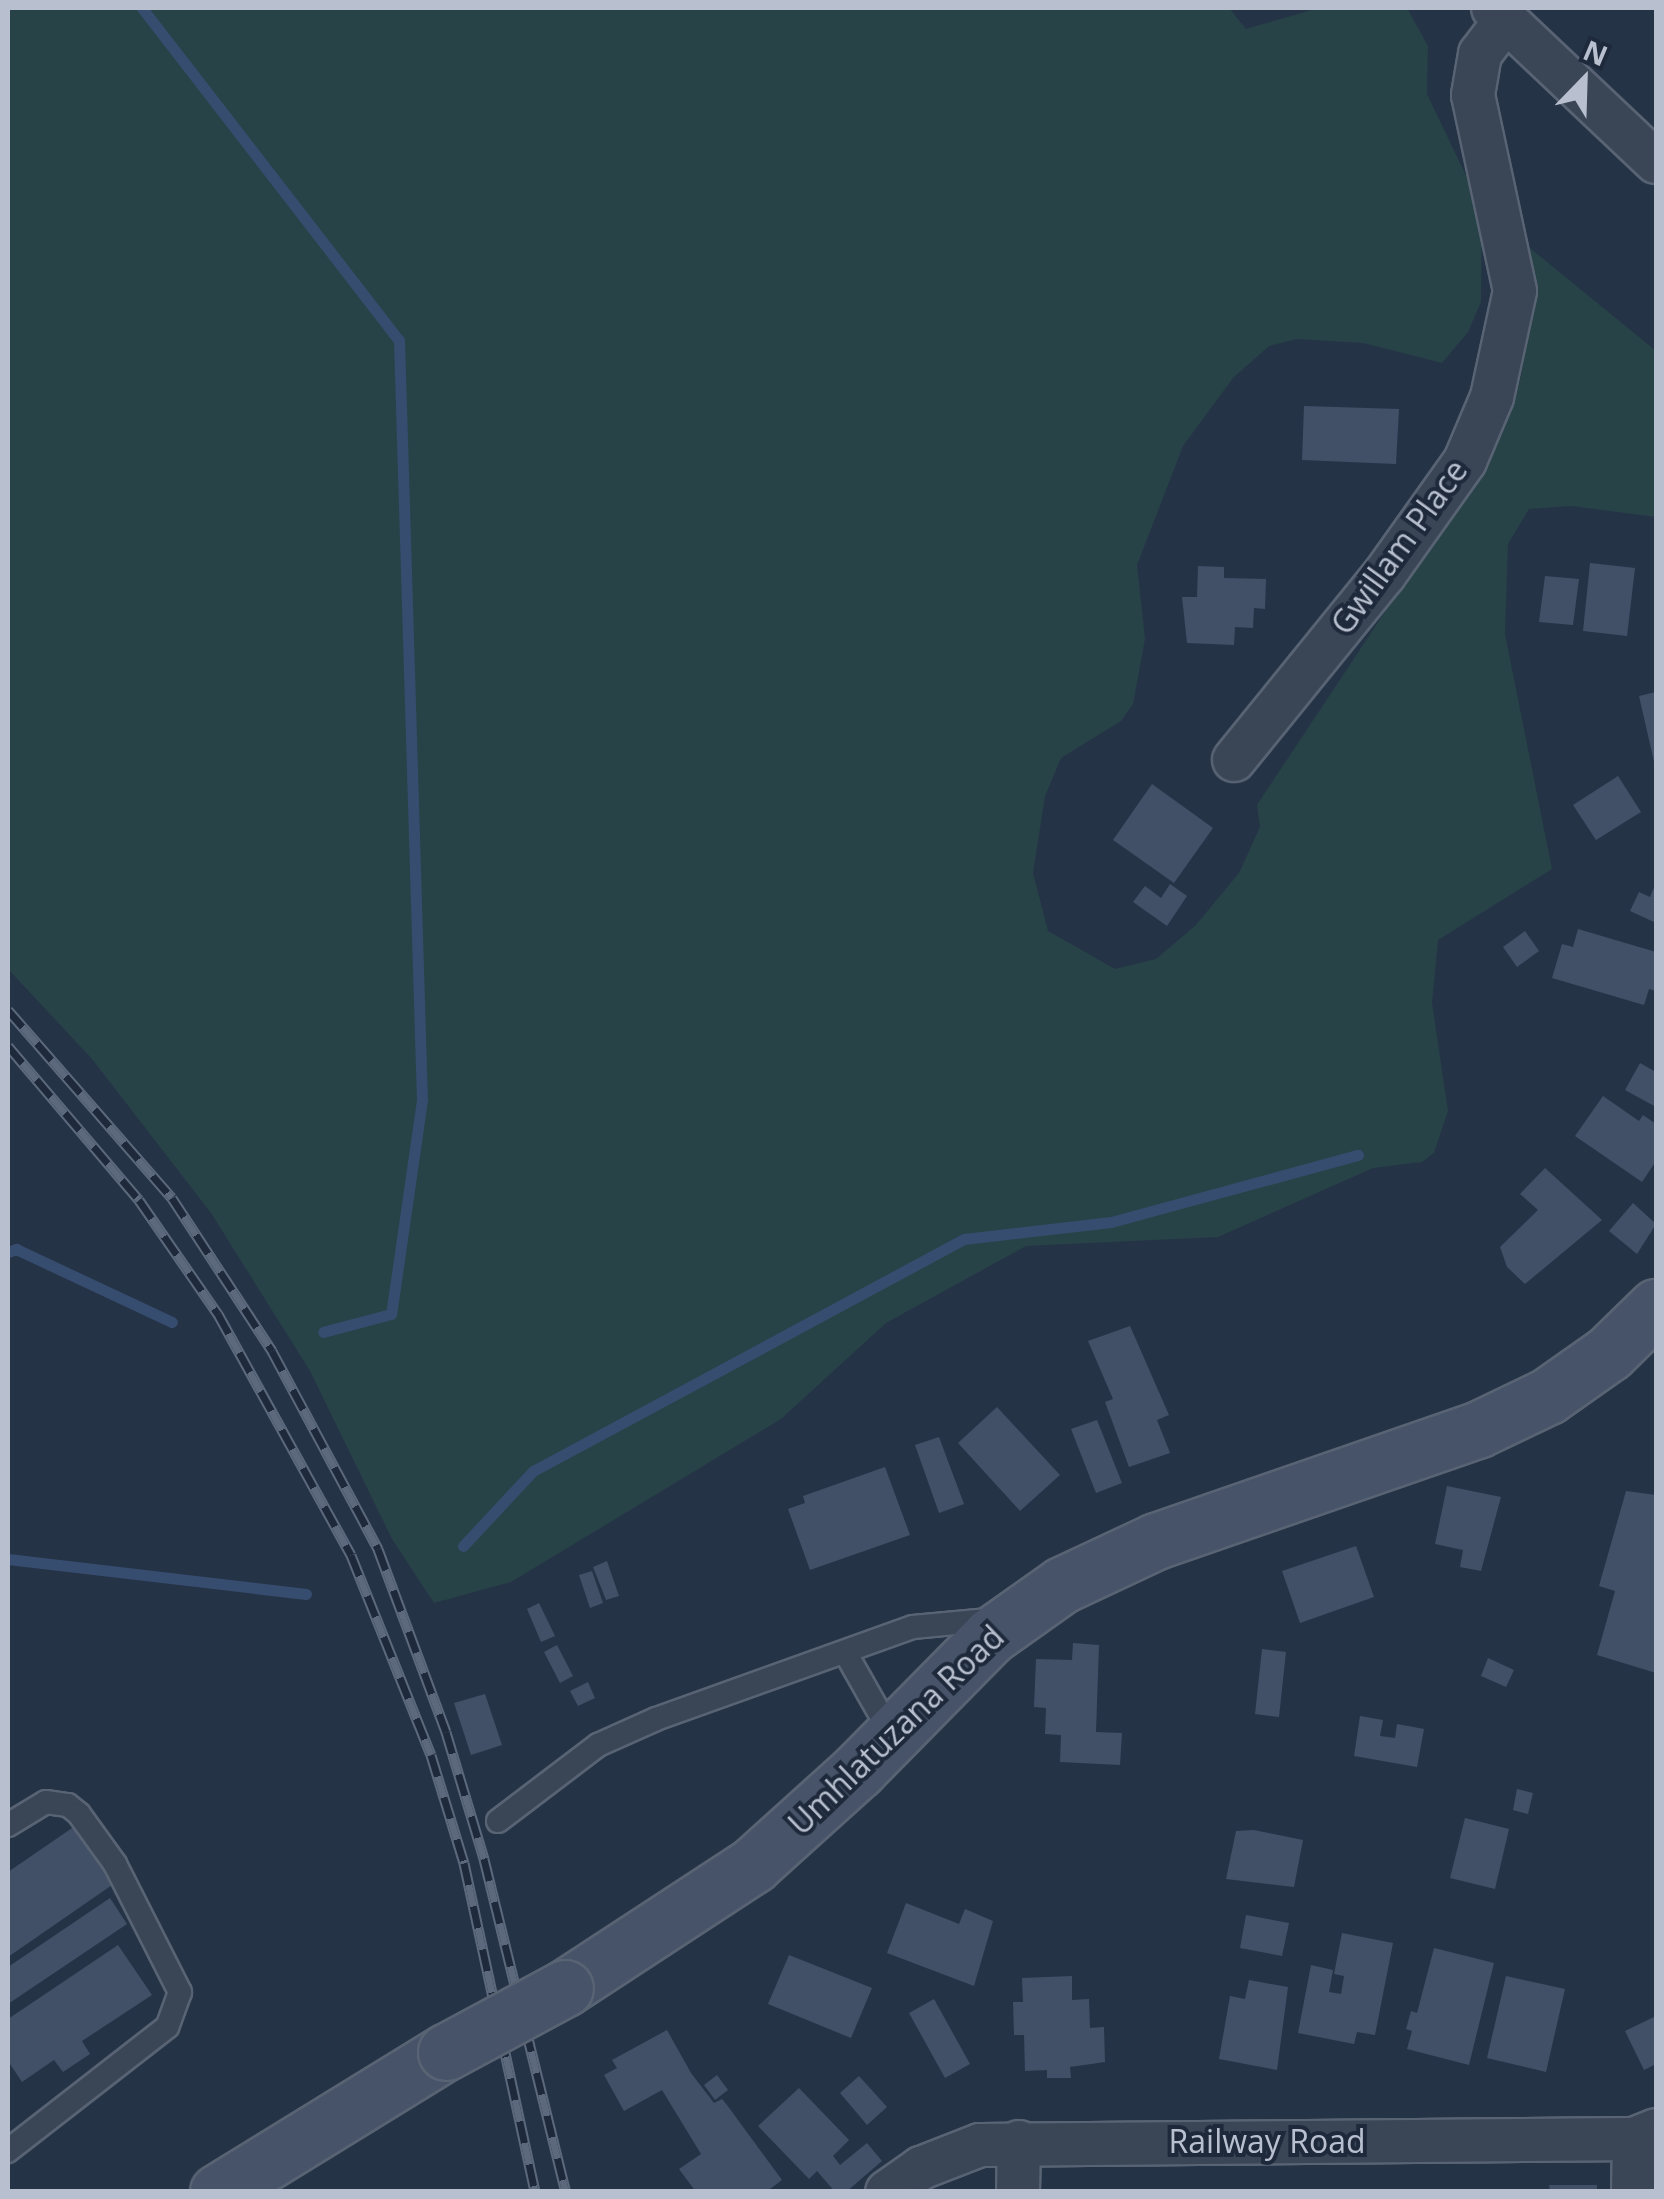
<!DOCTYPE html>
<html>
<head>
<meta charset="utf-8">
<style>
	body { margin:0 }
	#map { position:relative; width:1664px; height:2199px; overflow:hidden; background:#253347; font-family:"Open Sans",sans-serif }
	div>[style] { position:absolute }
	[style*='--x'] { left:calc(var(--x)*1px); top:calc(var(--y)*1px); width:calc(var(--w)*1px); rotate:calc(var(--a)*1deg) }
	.green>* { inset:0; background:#274347 }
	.stream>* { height:11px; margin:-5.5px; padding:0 5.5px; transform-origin:5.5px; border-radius:5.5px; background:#374d6f }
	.building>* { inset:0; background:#415067 }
	.roads { filter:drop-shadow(2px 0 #586373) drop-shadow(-2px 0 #586373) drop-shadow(0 2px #586373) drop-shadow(0 -2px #586373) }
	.lane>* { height:22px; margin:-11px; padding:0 11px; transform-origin:11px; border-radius:11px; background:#3a4556 }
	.street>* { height:42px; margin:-21px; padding:0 21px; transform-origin:21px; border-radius:21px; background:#3a4556 }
	.secondary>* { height:55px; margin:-27.5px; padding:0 27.5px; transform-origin:27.5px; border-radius:27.5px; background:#475369 }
	.rail>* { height:11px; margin-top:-5.5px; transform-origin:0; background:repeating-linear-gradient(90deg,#1e2a3b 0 22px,#5c697d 0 44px); box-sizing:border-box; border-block:2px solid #5c697d }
	.bridges { filter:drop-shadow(2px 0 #586373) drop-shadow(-2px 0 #586373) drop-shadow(0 2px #586373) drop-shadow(0 -2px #586373) }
	.secondary-bridge>* { height:55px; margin:-27.5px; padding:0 27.5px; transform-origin:27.5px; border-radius:27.5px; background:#475369 }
	span { translate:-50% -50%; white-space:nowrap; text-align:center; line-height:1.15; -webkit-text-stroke:8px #1e2a3b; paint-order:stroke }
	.street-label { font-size:32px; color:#b8c0cf }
	.frame { position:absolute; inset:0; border:10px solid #b8c0cf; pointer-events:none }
	.north { position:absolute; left:1534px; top:30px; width:100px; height:100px; -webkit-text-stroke:8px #1e2a3b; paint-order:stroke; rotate:23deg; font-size:28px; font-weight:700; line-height:40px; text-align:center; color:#b8c0cf }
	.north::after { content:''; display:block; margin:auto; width:35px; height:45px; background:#b8c0cf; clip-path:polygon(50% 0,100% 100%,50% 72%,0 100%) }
</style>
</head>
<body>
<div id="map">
	<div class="green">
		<div style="clip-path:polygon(8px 8px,1229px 8px,1246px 29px,1319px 8px,1407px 8px,1428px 46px,1427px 94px,1482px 209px,1481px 302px,1468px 332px,1442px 363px,1363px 343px,1297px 339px,1269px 346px,1233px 378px,1183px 446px,1137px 565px,1145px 639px,1133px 704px,1121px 721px,1061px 758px,1045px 796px,1033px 873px,1048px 931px,1115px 969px,1156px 959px,1195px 926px,1239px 873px,1260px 827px,1257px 805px,1502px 435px,1521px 377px,1534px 290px,1525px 244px,1656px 351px,1656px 517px,1571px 506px,1529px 509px,1508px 544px,1505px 634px,1552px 869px,1438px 940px,1432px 1003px,1448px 1111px,1434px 1153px,1422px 1162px,1373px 1168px,1218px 1237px,1026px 1246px,886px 1323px,781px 1419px,511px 1582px,434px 1603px,392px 1539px,310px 1371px,211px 1213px,92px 1059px,8px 969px)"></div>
	</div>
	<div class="stream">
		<div style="--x:142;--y:8;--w:420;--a:52.3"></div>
		<div style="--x:399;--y:340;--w:760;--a:88.27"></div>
		<div style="--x:422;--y:1100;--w:216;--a:98.2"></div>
		<div style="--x:391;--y:1314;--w:70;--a:165.2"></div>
		<div style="--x:8;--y:1252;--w:9;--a:-21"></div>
		<div style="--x:16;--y:1249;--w:172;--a:25.1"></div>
		<div style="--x:463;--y:1546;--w:103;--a:-47"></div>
		<div style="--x:533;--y:1471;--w:489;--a:-28.3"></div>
		<div style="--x:964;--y:1239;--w:148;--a:-6.6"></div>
		<div style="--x:1111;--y:1222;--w:256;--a:-15.2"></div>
		<div style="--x:8;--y:1559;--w:300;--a:6.7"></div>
	</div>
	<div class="building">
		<div style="clip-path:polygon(1304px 406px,1399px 409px,1396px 464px,1302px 460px)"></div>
		<div style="clip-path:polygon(1590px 563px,1635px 568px,1627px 636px,1583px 631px)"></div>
		<div style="clip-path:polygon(1198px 566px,1224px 567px,1224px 578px,1266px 579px,1265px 609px,1254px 608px,1253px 628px,1235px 627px,1234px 645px,1187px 643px,1182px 597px,1197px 597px)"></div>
		<div style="clip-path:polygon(1545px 576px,1579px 579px,1573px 625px,1539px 622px)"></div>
		<div style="clip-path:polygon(1656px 692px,1656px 766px,1655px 766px,1639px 696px)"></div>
		<div style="clip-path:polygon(1618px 776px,1641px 812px,1596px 840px,1573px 805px)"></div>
		<div style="clip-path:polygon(1152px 784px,1213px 828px,1174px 883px,1113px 840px)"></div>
		<div style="clip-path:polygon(1656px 883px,1656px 923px,1630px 911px,1639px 892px,1650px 897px)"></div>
		<div style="clip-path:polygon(1170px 884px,1187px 896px,1167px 926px,1133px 902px,1145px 886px,1161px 898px)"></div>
		<div style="clip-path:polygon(1578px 929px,1656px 952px,1656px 991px,1649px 989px,1644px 1005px,1552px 978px,1562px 944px,1573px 947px)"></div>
		<div style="clip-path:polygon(1525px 931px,1539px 951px,1517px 967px,1503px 947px)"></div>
		<div style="clip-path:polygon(1640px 1063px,1656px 1072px,1656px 1107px,1625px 1090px)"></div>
		<div style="clip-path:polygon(1603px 1096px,1639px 1121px,1643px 1115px,1656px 1124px,1656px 1161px,1642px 1182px,1575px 1136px)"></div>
		<div style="clip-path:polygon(1545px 1168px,1602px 1220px,1525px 1284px,1507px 1267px,1500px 1247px,1538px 1210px,1520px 1194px)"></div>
		<div style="clip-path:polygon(1633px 1203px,1656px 1224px,1637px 1254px,1609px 1231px)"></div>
		<div style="clip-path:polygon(1130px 1326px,1169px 1415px,1157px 1420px,1170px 1453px,1129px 1467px,1105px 1402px,1113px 1399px,1088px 1341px)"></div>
		<div style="clip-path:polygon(997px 1407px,1060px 1475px,1020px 1511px,958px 1443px)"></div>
		<div style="clip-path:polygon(1097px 1420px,1122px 1483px,1096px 1493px,1071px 1429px)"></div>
		<div style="clip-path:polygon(939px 1437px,964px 1504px,939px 1513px,915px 1445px)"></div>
		<div style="clip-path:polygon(885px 1467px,910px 1535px,810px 1570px,788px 1509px,805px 1503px,803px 1496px)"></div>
		<div style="clip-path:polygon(1447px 1486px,1501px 1497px,1481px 1571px,1460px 1567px,1463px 1550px,1435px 1544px)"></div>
		<div style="clip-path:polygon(1626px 1491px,1656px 1495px,1656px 1673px,1597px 1655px,1615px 1591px,1599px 1586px)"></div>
		<div style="clip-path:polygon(1356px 1546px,1374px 1597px,1300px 1623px,1282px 1571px)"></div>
		<div style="clip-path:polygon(607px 1561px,619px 1596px,606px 1600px,593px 1567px)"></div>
		<div style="clip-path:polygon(592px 1571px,603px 1603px,590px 1608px,579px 1575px)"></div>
		<div style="clip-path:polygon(539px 1603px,555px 1636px,541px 1642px,527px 1609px)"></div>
		<div style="clip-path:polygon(1073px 1643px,1099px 1645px,1096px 1732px,1122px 1733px,1120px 1765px,1060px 1762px,1061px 1735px,1045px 1734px,1046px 1708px,1034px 1707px,1036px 1659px,1072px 1660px)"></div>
		<div style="clip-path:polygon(557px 1645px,573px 1676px,560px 1683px,544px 1652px)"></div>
		<div style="clip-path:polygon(1262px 1649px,1286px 1652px,1279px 1717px,1255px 1714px)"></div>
		<div style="clip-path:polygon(1488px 1658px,1514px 1670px,1506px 1687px,1481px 1676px)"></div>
		<div style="clip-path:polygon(588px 1682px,595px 1698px,578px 1706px,570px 1691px)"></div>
		<div style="clip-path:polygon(485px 1694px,502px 1745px,471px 1755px,454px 1703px)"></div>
		<div style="clip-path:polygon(1360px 1716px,1383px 1720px,1380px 1736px,1395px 1738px,1397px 1724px,1424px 1729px,1417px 1767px,1354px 1756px)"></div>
		<div style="clip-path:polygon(1517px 1789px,1533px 1793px,1528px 1814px,1513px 1810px)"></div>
		<div style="clip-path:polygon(1465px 1818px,1509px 1829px,1495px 1889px,1450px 1878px)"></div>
		<div style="clip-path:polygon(75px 1826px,115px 1883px,8px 1957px,8px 1872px)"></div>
		<div style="clip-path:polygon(1254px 1830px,1303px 1840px,1294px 1887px,1226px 1879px,1236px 1831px)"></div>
		<div style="clip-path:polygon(110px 1898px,127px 1924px,8px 2004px,8px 1967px)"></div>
		<div style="clip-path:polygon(906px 1903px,959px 1924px,965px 1909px,993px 1921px,974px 1986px,887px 1953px)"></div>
		<div style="clip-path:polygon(1246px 1915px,1289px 1923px,1282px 1956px,1240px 1948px)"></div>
		<div style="clip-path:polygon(1342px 1933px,1393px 1943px,1375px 2035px,1357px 2032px,1354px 2044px,1298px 2033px,1311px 1965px,1333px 1970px,1329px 1992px,1341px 1994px,1344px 1976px,1334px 1974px)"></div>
		<div style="clip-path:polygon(118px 1945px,152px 1995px,82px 2041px,90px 2054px,63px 2072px,54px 2060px,22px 2082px,8px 2061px,8px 2019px)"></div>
		<div style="clip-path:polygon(1434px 1948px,1494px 1963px,1469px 2065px,1407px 2049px,1412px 2031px,1406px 2029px,1411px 2011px,1417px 2013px)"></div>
		<div style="clip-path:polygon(789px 1955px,872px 1988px,851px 2038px,768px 2004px)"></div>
		<div style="clip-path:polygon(1072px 1976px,1072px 2000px,1089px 1999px,1090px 2028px,1104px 2027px,1105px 2062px,1070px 2067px,1071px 2078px,1047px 2078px,1047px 2070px,1025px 2071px,1024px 2035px,1014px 2035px,1013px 2002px,1023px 2002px,1022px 1978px)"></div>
		<div style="clip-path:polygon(1506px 1976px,1565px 1989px,1546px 2072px,1487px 2058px)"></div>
		<div style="clip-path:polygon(1249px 1980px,1288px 1987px,1277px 2070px,1219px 2059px,1230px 1996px,1245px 1999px)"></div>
		<div style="clip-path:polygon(934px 1999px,970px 2064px,945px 2078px,909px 2013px)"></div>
		<div style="clip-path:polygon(1656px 2016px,1656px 2064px,1644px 2070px,1625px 2031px)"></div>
		<div style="clip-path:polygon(667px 2030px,691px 2073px,714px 2103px,722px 2099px,727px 2105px,782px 2180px,766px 2192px,696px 2192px,679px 2169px,701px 2154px,662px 2090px,624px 2111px,604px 2075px,617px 2068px,612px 2060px)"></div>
		<div style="clip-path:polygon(717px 2075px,728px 2090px,715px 2100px,704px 2085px)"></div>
		<div style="clip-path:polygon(859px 2076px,887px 2107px,867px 2125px,840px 2093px)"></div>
		<div style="clip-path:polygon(799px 2088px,849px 2140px,833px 2156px,840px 2165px,867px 2143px,882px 2161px,846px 2192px,835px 2192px,817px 2171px,809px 2179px,758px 2126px)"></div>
		<div style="clip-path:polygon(1549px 2185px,1597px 2185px,1597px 2192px,1550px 2192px)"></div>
	</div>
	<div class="roads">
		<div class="lane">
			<div style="--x:845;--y:1652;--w:95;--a:60.5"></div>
			<div style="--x:498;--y:1821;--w:126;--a:-37.2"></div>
			<div style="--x:598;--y:1745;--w:64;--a:-24.1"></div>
			<div style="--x:656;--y:1719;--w:273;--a:-19.7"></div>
			<div style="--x:913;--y:1627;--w:84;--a:-5.4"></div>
			<div style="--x:8;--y:1825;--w:44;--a:-31.2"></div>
			<div style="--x:46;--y:1802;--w:22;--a:8"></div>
			<div style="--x:68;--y:1805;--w:14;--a:39"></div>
			<div style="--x:79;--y:1814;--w:62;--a:54.2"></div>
			<div style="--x:115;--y:1864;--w:144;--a:63.1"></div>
			<div style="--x:180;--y:1992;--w:37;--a:110"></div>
			<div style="--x:167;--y:2027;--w:202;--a:142.1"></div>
		</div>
		<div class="street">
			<div style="--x:1493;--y:8;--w:224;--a:43.4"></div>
			<div style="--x:1234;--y:760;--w:238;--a:-51"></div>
			<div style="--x:1384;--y:575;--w:140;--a:-54.6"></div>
			<div style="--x:1465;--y:461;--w:69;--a:-67.1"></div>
			<div style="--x:1492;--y:397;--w:108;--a:-77.8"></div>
			<div style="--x:1515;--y:291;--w:200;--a:-102.1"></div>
			<div style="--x:1473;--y:95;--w:42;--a:-80.3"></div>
			<div style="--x:1480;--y:54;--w:41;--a:-52.9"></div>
			<div style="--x:887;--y:2192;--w:42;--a:-35.2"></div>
			<div style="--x:921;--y:2168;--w:63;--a:-21.3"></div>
			<div style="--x:980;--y:2145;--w:654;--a:-0.53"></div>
			<div style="--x:1634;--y:2139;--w:24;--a:-22"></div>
			<div style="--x:1018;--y:2192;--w:50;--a:-88.9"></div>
			<div style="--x:1633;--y:2192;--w:53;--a:-88.9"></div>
		</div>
		<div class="secondary">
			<div style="--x:565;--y:1988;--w:225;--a:-33.2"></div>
			<div style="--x:753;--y:1865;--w:142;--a:-42.1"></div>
			<div style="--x:858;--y:1770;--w:188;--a:-45.4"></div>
			<div style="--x:990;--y:1636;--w:88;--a:-35.3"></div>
			<div style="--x:1062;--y:1585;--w:104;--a:-25.1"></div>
			<div style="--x:1156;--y:1541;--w:340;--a:-19.1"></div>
			<div style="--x:1477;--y:1430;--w:79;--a:-25.6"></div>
			<div style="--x:1548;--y:1396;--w:75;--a:-35.2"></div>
			<div style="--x:1609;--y:1353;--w:66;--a:-44.4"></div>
			<div style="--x:218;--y:2192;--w:268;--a:-31.6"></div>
		</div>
	</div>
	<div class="rail">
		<div style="--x:8;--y:1010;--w:249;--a:48.9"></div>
		<div style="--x:172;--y:1198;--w:183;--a:56.8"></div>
		<div style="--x:272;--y:1351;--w:225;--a:61.8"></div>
		<div style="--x:378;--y:1549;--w:195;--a:69.6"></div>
		<div style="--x:446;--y:1732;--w:133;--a:73.3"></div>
		<div style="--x:484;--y:1859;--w:343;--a:76.2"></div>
		<div style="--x:8;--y:1046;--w:202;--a:49.6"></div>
		<div style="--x:139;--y:1200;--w:139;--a:55.3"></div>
		<div style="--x:218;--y:1314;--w:275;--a:61.1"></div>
		<div style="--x:351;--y:1555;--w:215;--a:68.2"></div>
		<div style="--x:431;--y:1755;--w:113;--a:73"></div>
		<div style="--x:464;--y:1863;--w:337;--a:77.8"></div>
	</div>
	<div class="bridges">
		<div class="secondary-bridge">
			<div style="--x:446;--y:2052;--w:135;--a:-28.3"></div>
		</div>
	</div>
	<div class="street-label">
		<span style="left:1399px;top:547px;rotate:-54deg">Gwillam Place</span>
		<span style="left:896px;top:1730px;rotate:-44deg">Umhlatuzana Road</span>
		<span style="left:1267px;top:2141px">Railway Road</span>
	</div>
	<div class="frame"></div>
	<div class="north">N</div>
</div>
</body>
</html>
